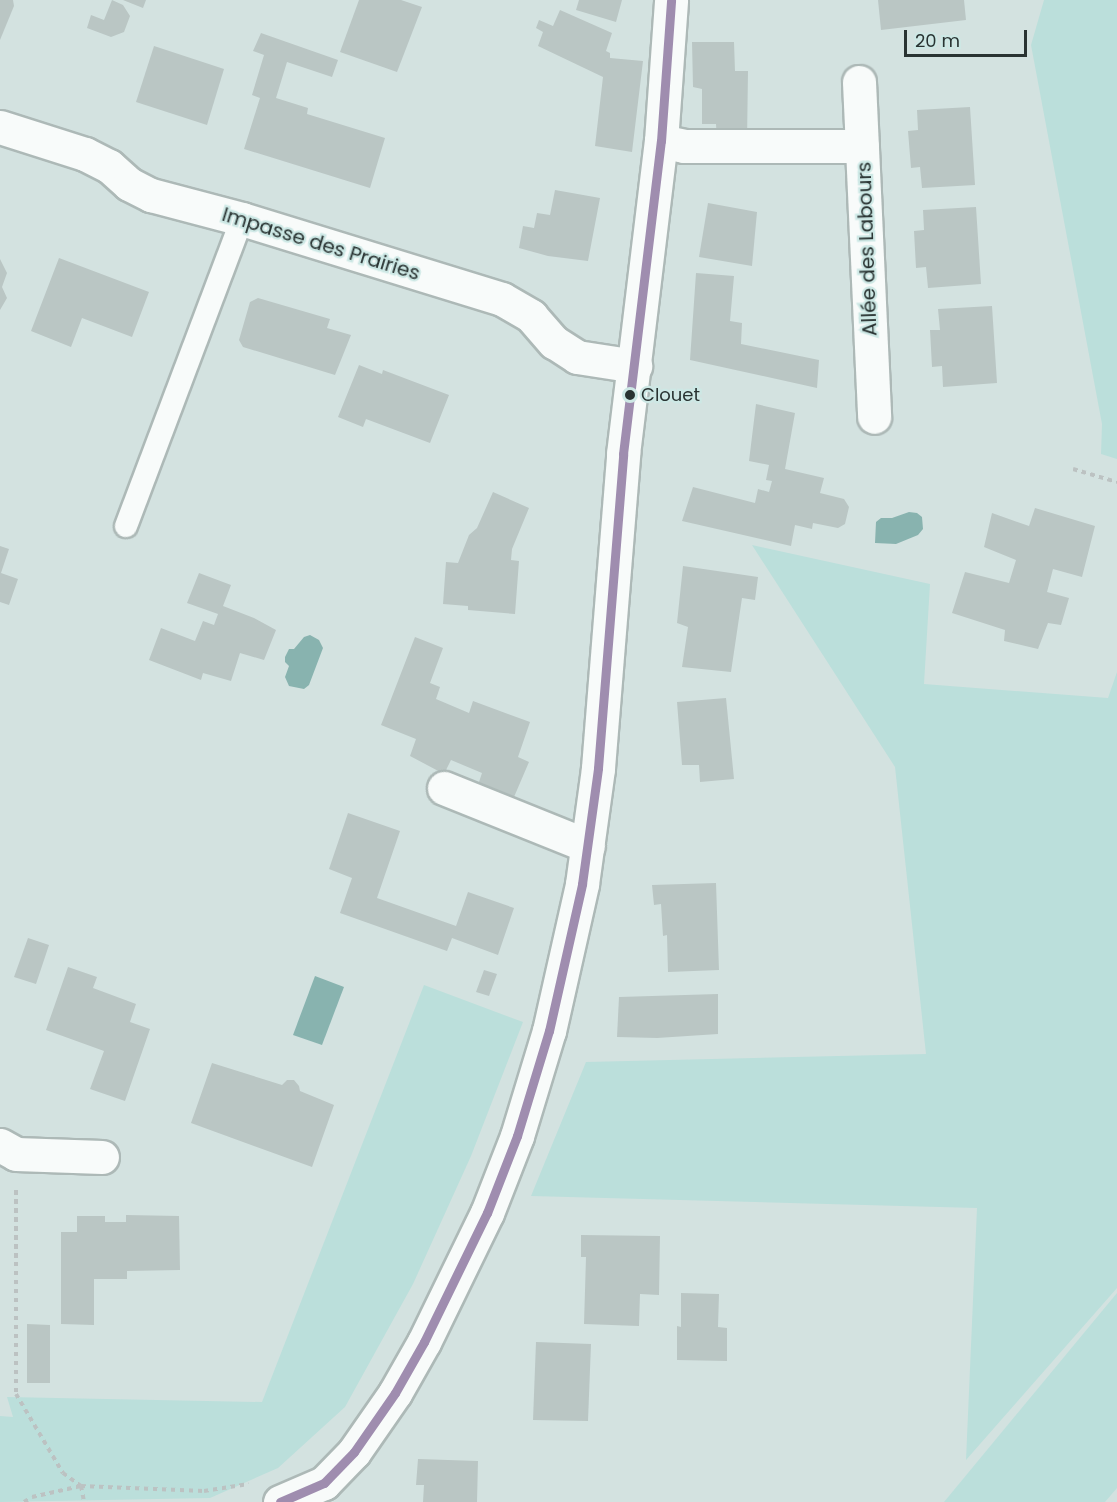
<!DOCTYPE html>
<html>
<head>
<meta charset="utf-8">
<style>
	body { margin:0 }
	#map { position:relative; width:1117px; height:1502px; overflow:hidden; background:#d3e2e0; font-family:Poppins,sans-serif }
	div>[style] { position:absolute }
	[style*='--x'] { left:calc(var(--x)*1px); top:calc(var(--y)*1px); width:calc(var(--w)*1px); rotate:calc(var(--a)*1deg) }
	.green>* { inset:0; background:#bbdfdb }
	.water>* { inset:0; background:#88b3af }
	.building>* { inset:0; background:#bac6c4 }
	.path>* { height:4px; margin-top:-2px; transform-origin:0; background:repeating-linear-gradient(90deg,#bcc2c2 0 4.5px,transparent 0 9px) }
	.roads { filter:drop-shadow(2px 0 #adb9b7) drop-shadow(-2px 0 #adb9b7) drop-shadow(0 2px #adb9b7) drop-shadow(0 -2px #adb9b7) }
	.service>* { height:22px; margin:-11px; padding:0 11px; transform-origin:11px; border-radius:11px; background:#f8fbfa }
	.minor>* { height:33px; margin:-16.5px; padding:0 16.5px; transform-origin:16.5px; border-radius:16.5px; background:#f8fbfa }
	.bus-1>* { height:9px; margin:-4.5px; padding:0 4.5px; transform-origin:4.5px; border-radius:4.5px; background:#9f8daf }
	.dots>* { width:16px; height:16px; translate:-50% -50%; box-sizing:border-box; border:3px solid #cde8e5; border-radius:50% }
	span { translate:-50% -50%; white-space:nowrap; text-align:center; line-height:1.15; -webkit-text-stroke:4.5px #cde8e5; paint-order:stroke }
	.bus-label { font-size:18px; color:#293332 }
	.left { translate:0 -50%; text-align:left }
	.street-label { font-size:20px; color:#293332 }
	.scale { position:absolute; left:904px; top:30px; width:123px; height:27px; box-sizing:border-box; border:3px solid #293332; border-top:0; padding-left:8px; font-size:18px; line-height:21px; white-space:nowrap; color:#293332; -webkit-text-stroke:4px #cde8e5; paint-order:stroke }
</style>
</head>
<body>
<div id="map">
	<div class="green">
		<div style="clip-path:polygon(1044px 0,1117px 0,1117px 459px,1101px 454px,1102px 424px,1031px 45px)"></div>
		<div style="clip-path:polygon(752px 545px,930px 584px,924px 684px,1108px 698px,1117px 672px,1117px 1288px,966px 1460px,977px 1208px,531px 1196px,586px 1062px,926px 1054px,895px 767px)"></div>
		<div style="clip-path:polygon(424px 985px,523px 1022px,471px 1156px,413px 1284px,345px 1407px,278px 1468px,210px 1498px,0 1502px,0 1416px,13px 1417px,7px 1397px,262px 1402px)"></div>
		<div style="clip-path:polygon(1117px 1293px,1117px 1488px,1105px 1502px,944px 1502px)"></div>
	</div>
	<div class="water">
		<div style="clip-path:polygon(909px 512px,917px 513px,922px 517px,923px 529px,918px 535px,896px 544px,875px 543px,876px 522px,881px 518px,892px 518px)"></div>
		<div style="clip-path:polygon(310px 635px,319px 640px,323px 648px,309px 685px,304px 689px,289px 686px,285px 677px,289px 666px,285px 662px,285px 657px,289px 649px,294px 649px,304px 637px)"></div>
		<div style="clip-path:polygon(315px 976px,344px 987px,322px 1045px,293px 1035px)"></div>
	</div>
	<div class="building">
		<div style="clip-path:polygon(0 0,13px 0,14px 6px,0 40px)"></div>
		<div style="clip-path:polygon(112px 0,123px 5px,130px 16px,124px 32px,111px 37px,87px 28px,91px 15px,104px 20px)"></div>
		<div style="clip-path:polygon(123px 0,146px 0,143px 8px)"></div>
		<div style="clip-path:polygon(359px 0,401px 0,422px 7px,397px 72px,340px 52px)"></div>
		<div style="clip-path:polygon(579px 0,622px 0,616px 22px,576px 10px)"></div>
		<div style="clip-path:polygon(878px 0,964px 0,966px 20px,881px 30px)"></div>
		<div style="clip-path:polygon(560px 10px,612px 33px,606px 51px,610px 53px,610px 58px,643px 61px,632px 152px,595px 146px,603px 77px,538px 46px,543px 32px,536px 28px,539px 20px,553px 26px)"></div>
		<div style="clip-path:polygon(261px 33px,338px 60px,332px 77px,287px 62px,276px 98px,308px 108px,307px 114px,385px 138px,370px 188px,244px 149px,260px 98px,252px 95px,264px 55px,253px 51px)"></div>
		<div style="clip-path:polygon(692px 42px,734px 42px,735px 71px,748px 71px,747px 141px,717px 141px,716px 124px,702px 124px,702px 89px,693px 87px)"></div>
		<div style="clip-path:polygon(154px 46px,224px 69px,207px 125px,136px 102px)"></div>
		<div style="clip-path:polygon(970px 107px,975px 185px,922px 188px,920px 167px,911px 168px,908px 131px,918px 130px,917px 110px)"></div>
		<div style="clip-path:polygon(555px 190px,600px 198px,588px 261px,548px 256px,519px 248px,523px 226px,534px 228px,537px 213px,550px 215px)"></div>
		<div style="clip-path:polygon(708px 203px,757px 212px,752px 266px,699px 257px)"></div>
		<div style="clip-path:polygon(976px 207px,981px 284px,928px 288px,926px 267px,916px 268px,914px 231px,924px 230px,923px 210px)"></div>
		<div style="clip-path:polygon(59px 258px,149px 292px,132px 337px,82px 318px,71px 347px,31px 331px)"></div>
		<div style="clip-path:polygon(0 259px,7px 273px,2px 287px,7px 298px,0 310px)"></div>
		<div style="clip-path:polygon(696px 273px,734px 276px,730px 321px,742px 323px,741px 344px,819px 360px,817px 388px,690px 360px)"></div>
		<div style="clip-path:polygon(258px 298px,330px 319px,327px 328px,351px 335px,335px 375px,243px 347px,239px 340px,250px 302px)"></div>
		<div style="clip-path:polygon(992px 306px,997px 383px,943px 387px,942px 366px,932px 367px,930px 330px,940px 330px,938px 309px)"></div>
		<div style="clip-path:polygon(359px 365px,382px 374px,383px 370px,449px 395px,430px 443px,366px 419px,363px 427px,338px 417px)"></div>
		<div style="clip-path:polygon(756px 404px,795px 413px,785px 469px,824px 478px,820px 493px,844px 499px,849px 507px,845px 524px,838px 528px,813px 523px,812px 529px,795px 525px,791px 546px,682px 521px,693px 487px,755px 503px,758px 489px,769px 492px,772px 481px,766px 480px,769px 465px,749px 461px)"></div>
		<div style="clip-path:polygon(493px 492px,529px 508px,512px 549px,511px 560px,519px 561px,515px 614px,468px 610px,468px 606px,443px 604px,446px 562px,458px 563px,469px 535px,477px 528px)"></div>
		<div style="clip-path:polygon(1035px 508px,1095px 526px,1082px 577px,1053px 569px,1047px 592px,1069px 598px,1061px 625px,1048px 623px,1038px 649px,1004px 641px,1005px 630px,952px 613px,965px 572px,1009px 583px,1016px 560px,984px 547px,992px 513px,1029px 526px)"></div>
		<div style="clip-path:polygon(0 546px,9px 549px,1px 573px,18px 579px,9px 605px,0 602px)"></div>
		<div style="clip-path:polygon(683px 566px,758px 577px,755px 600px,742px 598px,731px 672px,682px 667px,688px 627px,677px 623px)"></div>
		<div style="clip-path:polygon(199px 573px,231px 585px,223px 606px,254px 618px,276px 630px,264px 660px,240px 653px,231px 681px,203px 673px,201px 680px,149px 660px,161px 628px,195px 641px,203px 621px,214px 625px,218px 614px,187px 603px)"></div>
		<div style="clip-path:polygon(415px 637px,443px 648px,430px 683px,440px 687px,436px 699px,469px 713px,473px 701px,530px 722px,518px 757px,529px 762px,511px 804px,476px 791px,482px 773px,451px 760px,444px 774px,410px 756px,416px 739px,381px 725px)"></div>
		<div style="clip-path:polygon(726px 698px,734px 779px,700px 782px,699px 765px,682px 765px,677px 702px)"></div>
		<div style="clip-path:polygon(348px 813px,400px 831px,377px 898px,456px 926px,468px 892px,514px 908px,498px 955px,452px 938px,447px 951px,340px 913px,352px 878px,329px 869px)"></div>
		<div style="clip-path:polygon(716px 883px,719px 970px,668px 972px,667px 935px,663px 936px,661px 904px,654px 905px,652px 885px)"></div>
		<div style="clip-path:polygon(28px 938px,49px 945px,36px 984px,14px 977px)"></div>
		<div style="clip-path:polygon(68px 967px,97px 977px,93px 988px,136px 1004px,130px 1022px,150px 1029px,125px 1101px,90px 1089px,104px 1051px,46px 1030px)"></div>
		<div style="clip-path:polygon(484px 970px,497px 974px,489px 996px,476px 992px)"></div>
		<div style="clip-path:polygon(718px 994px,718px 1034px,657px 1038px,617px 1037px,619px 997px)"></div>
		<div style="clip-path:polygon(212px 1063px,282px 1085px,287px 1080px,294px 1080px,299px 1086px,300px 1091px,334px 1105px,312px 1167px,191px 1123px)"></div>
		<div style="clip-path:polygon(126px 1215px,179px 1216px,180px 1270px,127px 1271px,127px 1279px,94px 1279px,94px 1325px,61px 1324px,61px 1232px,77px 1232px,77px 1216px,105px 1216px,105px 1222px,126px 1222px)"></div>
		<div style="clip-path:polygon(581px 1235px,660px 1236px,659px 1295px,640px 1294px,639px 1326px,584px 1324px,586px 1257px,581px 1257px)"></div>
		<div style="clip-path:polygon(681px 1293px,719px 1294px,718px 1327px,727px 1328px,727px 1361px,677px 1360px,677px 1326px,681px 1327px)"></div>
		<div style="clip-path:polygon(27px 1324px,50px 1325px,50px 1383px,27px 1383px)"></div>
		<div style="clip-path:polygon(536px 1342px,591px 1344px,588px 1421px,533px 1420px)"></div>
		<div style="clip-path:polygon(418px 1459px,478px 1461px,477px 1502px,423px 1502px,424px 1485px,416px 1485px)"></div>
	</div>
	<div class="path">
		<div style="--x:1073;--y:469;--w:46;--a:16.5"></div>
		<div style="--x:16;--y:1190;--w:204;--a:90"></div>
		<div style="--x:16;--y:1394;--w:92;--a:59.3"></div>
		<div style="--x:63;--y:1473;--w:22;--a:36"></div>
		<div style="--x:81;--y:1486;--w:16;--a:79"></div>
		<div style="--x:24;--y:1502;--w:9;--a:-32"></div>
		<div style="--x:32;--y:1497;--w:50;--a:-12.7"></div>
		<div style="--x:81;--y:1486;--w:123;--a:2.3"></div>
		<div style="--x:204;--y:1491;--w:45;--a:-9"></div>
	</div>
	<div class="roads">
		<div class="service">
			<div style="--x:126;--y:526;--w:328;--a:-69.3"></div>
		</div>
		<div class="minor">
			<div style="--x:859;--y:82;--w:335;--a:87.4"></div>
			<div style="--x:0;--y:127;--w:89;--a:17.6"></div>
			<div style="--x:85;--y:154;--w:27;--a:27"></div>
			<div style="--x:109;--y:166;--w:27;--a:42"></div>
			<div style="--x:129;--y:184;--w:25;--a:27"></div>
			<div style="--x:151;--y:195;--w:94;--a:14.8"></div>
			<div style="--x:242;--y:219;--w:272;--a:17.1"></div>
			<div style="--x:502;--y:299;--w:34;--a:30"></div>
			<div style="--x:531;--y:316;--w:35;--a:49"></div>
			<div style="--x:554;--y:342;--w:27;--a:33"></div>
			<div style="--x:577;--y:357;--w:59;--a:8.8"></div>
			<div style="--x:661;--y:141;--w:24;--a:12"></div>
			<div style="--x:684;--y:146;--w:178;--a:0"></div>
			<div style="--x:444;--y:788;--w:155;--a:21.9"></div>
			<div style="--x:0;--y:1145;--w:18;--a:29"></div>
			<div style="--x:16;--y:1154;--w:86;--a:2"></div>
			<div style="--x:280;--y:1502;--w:48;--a:-23.4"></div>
			<div style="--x:324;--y:1483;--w:43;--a:-45.9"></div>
			<div style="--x:354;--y:1452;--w:72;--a:-55.2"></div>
			<div style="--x:395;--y:1393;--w:59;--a:-60.4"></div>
			<div style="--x:424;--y:1342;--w:144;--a:-64"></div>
			<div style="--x:487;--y:1213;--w:83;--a:-68.7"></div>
			<div style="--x:517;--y:1136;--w:110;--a:-73.1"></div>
			<div style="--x:549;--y:1031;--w:151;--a:-77.3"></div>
			<div style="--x:582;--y:884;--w:117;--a:-82.1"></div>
			<div style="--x:598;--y:768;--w:315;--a:-85.4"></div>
			<div style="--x:623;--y:454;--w:315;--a:-83.1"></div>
			<div style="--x:661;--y:141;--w:141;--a:-85.9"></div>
		</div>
	</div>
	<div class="bus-1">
		<div style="--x:280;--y:1502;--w:48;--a:-23.4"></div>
		<div style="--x:324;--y:1483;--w:43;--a:-45.9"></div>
		<div style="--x:354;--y:1452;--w:72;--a:-55.2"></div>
		<div style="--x:395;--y:1393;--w:59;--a:-60.4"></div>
		<div style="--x:424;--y:1342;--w:144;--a:-64"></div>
		<div style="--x:487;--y:1213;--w:83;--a:-68.7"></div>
		<div style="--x:517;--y:1136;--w:110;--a:-73.1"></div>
		<div style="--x:549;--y:1031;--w:151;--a:-77.3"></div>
		<div style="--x:582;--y:884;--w:117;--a:-82.1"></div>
		<div style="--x:598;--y:768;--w:315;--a:-85.4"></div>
		<div style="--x:623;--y:454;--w:315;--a:-83.1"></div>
		<div style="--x:661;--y:141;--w:141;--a:-85.9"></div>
	</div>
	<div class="dots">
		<div style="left:630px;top:395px;background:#293332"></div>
	</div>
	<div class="bus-label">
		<span class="left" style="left:641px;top:395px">Clouet</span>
	</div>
	<div class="street-label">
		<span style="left:321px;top:244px;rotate:17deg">Impasse des Prairies</span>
		<span style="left:867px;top:249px;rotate:-92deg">Allée des Labours</span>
	</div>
	<div class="scale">20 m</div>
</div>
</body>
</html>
